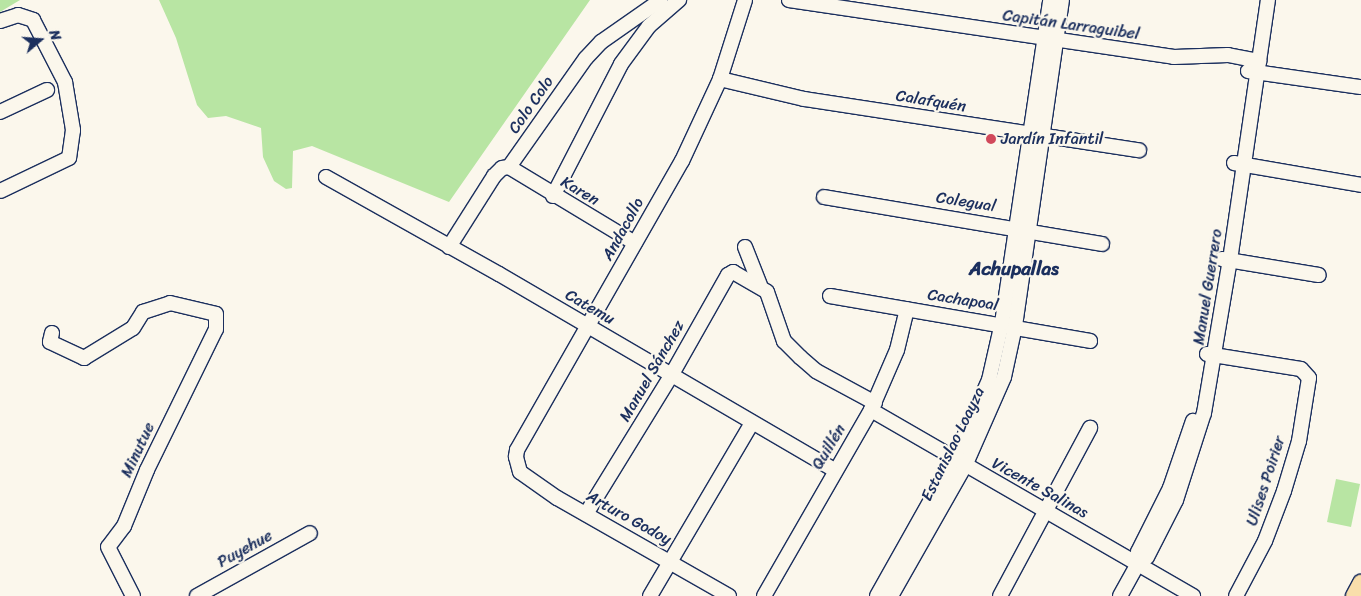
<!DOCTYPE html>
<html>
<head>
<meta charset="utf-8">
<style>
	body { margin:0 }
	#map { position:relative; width:1361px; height:596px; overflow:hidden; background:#fbf7ec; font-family:Sriracha,sans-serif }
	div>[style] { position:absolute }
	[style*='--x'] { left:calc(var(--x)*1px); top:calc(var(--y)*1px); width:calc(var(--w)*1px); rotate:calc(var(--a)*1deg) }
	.green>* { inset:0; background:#b8e5a3 }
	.roads { filter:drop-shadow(1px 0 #1b2f5e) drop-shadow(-1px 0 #1b2f5e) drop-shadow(0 1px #1b2f5e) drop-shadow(0 -1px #1b2f5e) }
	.minor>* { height:14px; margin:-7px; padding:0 7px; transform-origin:7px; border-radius:7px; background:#fbf7ec }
	.major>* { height:16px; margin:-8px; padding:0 8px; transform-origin:8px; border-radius:8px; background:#f9deab }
	.dots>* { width:14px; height:14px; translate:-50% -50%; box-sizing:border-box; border:2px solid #fbf7ec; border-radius:50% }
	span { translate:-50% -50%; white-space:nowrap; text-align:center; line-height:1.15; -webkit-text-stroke:4.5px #fbf7ec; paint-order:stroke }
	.street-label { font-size:16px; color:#1b2f5e }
	.poi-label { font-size:16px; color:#1b2f5e }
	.left { translate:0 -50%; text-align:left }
	.quarter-label { font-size:19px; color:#1b2f5e; font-weight:700 }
	.north { position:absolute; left:15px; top:15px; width:50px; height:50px; -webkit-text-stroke:4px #fbf7ec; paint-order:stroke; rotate:72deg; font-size:14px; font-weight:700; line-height:20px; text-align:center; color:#1b2f5e }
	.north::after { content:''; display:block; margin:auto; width:18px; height:22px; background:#1b2f5e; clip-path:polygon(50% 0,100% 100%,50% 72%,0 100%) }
</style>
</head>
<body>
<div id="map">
	<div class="green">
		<div style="clip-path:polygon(0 0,20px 0,0 12px)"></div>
		<div style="clip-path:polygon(159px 0,590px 0,449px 202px,312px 146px,293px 151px,292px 188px,286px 189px,274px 181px,263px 157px,261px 128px,226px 116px,208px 118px,197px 105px,176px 38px)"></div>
		<div style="clip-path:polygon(1336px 479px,1360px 484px,1351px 527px,1327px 522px)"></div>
	</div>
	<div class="roads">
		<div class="minor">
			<div style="--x:789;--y:0;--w:389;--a:8.4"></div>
			<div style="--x:1174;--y:57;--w:54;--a:-2.1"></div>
			<div style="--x:1228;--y:55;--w:32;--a:11"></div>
			<div style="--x:0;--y:21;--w:19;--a:-18"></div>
			<div style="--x:18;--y:15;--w:16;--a:18"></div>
			<div style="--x:33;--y:20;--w:70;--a:62.7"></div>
			<div style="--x:65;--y:82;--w:49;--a:80.5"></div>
			<div style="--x:73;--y:130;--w:28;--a:98"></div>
			<div style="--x:69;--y:158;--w:76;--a:154.4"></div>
			<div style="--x:1248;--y:71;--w:114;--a:8.1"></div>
			<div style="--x:720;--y:79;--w:86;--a:13.4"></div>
			<div style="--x:804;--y:99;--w:339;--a:8.7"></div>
			<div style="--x:0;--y:112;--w:52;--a:-25.1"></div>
			<div style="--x:1234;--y:163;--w:129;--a:9.8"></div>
			<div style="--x:509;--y:167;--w:147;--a:31.1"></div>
			<div style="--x:326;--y:177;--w:198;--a:29.3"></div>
			<div style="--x:499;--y:274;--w:389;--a:30.3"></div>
			<div style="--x:553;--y:196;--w:148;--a:-62.7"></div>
			<div style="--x:621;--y:64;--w:47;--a:-53.6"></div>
			<div style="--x:649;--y:26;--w:40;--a:-41"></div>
			<div style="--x:824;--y:197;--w:282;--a:9.6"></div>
			<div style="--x:449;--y:247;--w:84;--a:-57.6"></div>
			<div style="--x:494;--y:176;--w:11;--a:-45"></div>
			<div style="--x:502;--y:168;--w:7;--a:-8"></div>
			<div style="--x:509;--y:167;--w:133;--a:-54.8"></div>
			<div style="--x:586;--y:58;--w:22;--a:-47"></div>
			<div style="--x:601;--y:42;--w:73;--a:-35"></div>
			<div style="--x:745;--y:247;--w:41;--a:68.5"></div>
			<div style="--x:1222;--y:259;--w:98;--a:9.4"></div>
			<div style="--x:830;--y:296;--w:264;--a:9.8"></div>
			<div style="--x:52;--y:333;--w:9;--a:103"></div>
			<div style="--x:50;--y:342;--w:38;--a:25"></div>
			<div style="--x:84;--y:358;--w:57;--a:-31.5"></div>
			<div style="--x:133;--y:328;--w:19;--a:-58"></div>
			<div style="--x:143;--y:312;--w:28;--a:-18"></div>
			<div style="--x:170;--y:303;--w:47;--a:13.4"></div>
			<div style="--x:216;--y:314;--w:15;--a:90"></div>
			<div style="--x:216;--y:329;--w:157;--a:116.1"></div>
			<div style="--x:147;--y:470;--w:61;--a:112.3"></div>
			<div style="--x:124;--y:526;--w:26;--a:127"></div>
			<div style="--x:108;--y:547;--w:55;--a:63"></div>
			<div style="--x:1207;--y:354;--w:95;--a:9.1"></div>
			<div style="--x:1301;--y:369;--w:12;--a:48"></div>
			<div style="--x:1309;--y:378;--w:64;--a:99"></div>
			<div style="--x:1299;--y:441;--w:52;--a:106.7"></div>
			<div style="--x:1284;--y:491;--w:53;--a:110.8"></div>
			<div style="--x:1265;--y:541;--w:62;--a:117.8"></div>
			<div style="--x:871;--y:410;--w:372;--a:30"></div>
			<div style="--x:586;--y:514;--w:164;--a:-58.4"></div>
			<div style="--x:672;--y:374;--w:114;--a:-60.5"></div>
			<div style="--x:728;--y:275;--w:6;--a:-31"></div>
			<div style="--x:733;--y:272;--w:39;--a:30"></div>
			<div style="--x:767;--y:292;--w:52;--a:70.9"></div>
			<div style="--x:784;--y:341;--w:23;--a:45"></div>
			<div style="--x:800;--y:357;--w:21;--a:41"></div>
			<div style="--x:816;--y:371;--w:67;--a:28.5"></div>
			<div style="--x:1138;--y:564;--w:12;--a:-90"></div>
			<div style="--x:1138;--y:552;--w:72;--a:-63.4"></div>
			<div style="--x:1170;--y:488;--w:71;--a:-71.1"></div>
			<div style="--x:197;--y:596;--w:129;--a:-29.1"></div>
			<div style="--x:650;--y:596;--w:201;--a:-59.5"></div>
			<div style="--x:729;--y:596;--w:198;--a:-150.3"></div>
			<div style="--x:557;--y:498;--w:45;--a:-144.9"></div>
			<div style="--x:520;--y:472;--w:16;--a:-105"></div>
			<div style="--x:516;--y:457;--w:7;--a:-82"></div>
			<div style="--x:517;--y:450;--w:333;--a:-60.3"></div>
			<div style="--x:682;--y:161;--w:90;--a:-65.1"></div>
			<div style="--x:720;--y:79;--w:83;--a:-72.4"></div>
			<div style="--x:764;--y:596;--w:215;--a:-60.1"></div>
			<div style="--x:871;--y:410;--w:65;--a:-66.6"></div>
			<div style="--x:897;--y:350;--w:42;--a:-76.3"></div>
			<div style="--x:877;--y:596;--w:157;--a:-60.7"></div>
			<div style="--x:954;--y:459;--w:86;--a:-66.1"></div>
			<div style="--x:989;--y:380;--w:58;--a:-77.2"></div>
			<div style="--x:1002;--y:323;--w:327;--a:-81.5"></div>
			<div style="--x:891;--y:596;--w:150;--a:-60.4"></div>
			<div style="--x:965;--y:466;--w:97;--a:-66.3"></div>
			<div style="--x:1004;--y:377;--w:52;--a:-77.8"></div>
			<div style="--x:1015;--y:326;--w:329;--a:-81.8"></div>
			<div style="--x:1000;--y:596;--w:191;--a:-61.8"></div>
			<div style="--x:1120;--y:596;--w:37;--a:-61"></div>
			<div style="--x:1138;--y:564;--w:11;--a:-38"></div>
			<div style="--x:1147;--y:557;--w:64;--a:-63"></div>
			<div style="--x:1176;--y:500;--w:91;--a:-72.2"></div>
			<div style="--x:1204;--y:413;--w:155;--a:-80.4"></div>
			<div style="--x:1230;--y:260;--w:263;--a:-81.7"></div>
		</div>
		<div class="major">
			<div style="--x:1354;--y:596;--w:15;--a:-62"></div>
		</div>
	</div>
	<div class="dots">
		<div style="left:991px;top:139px;background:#d1495b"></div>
	</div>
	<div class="street-label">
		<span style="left:1071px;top:25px;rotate:8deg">Capitán Larraguibel</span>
		<span style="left:931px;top:101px;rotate:9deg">Calafquén</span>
		<span style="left:531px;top:105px;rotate:-55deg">Colo Colo</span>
		<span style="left:580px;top:191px;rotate:30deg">Karen</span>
		<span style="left:966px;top:202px;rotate:9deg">Colegual</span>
		<span style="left:623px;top:229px;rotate:-61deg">Andacollo</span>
		<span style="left:1208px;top:287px;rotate:-81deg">Manuel Guerrero</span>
		<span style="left:963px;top:300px;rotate:9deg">Cachapoal</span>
		<span style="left:590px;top:307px;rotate:30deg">Catemu</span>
		<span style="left:652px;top:371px;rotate:-60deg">Manuel Sánchez</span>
		<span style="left:953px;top:444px;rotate:-64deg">Estanislao Loayza</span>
		<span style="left:829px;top:447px;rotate:-59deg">Quillén</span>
		<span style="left:138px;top:450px;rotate:-65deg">Minutue</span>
		<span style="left:1266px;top:481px;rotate:-72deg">Ulises Poirier</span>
		<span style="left:1040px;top:488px;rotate:29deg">Vicente Salinas</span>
		<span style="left:629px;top:518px;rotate:29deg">Arturo Godoy</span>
		<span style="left:245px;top:549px;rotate:-29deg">Puyehue</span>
	</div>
	<div class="poi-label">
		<span class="left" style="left:1001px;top:139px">Jardín Infantil</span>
	</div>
	<div class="quarter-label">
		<span style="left:1014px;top:269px">Achupallas</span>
	</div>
	<div class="north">N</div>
</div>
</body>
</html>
